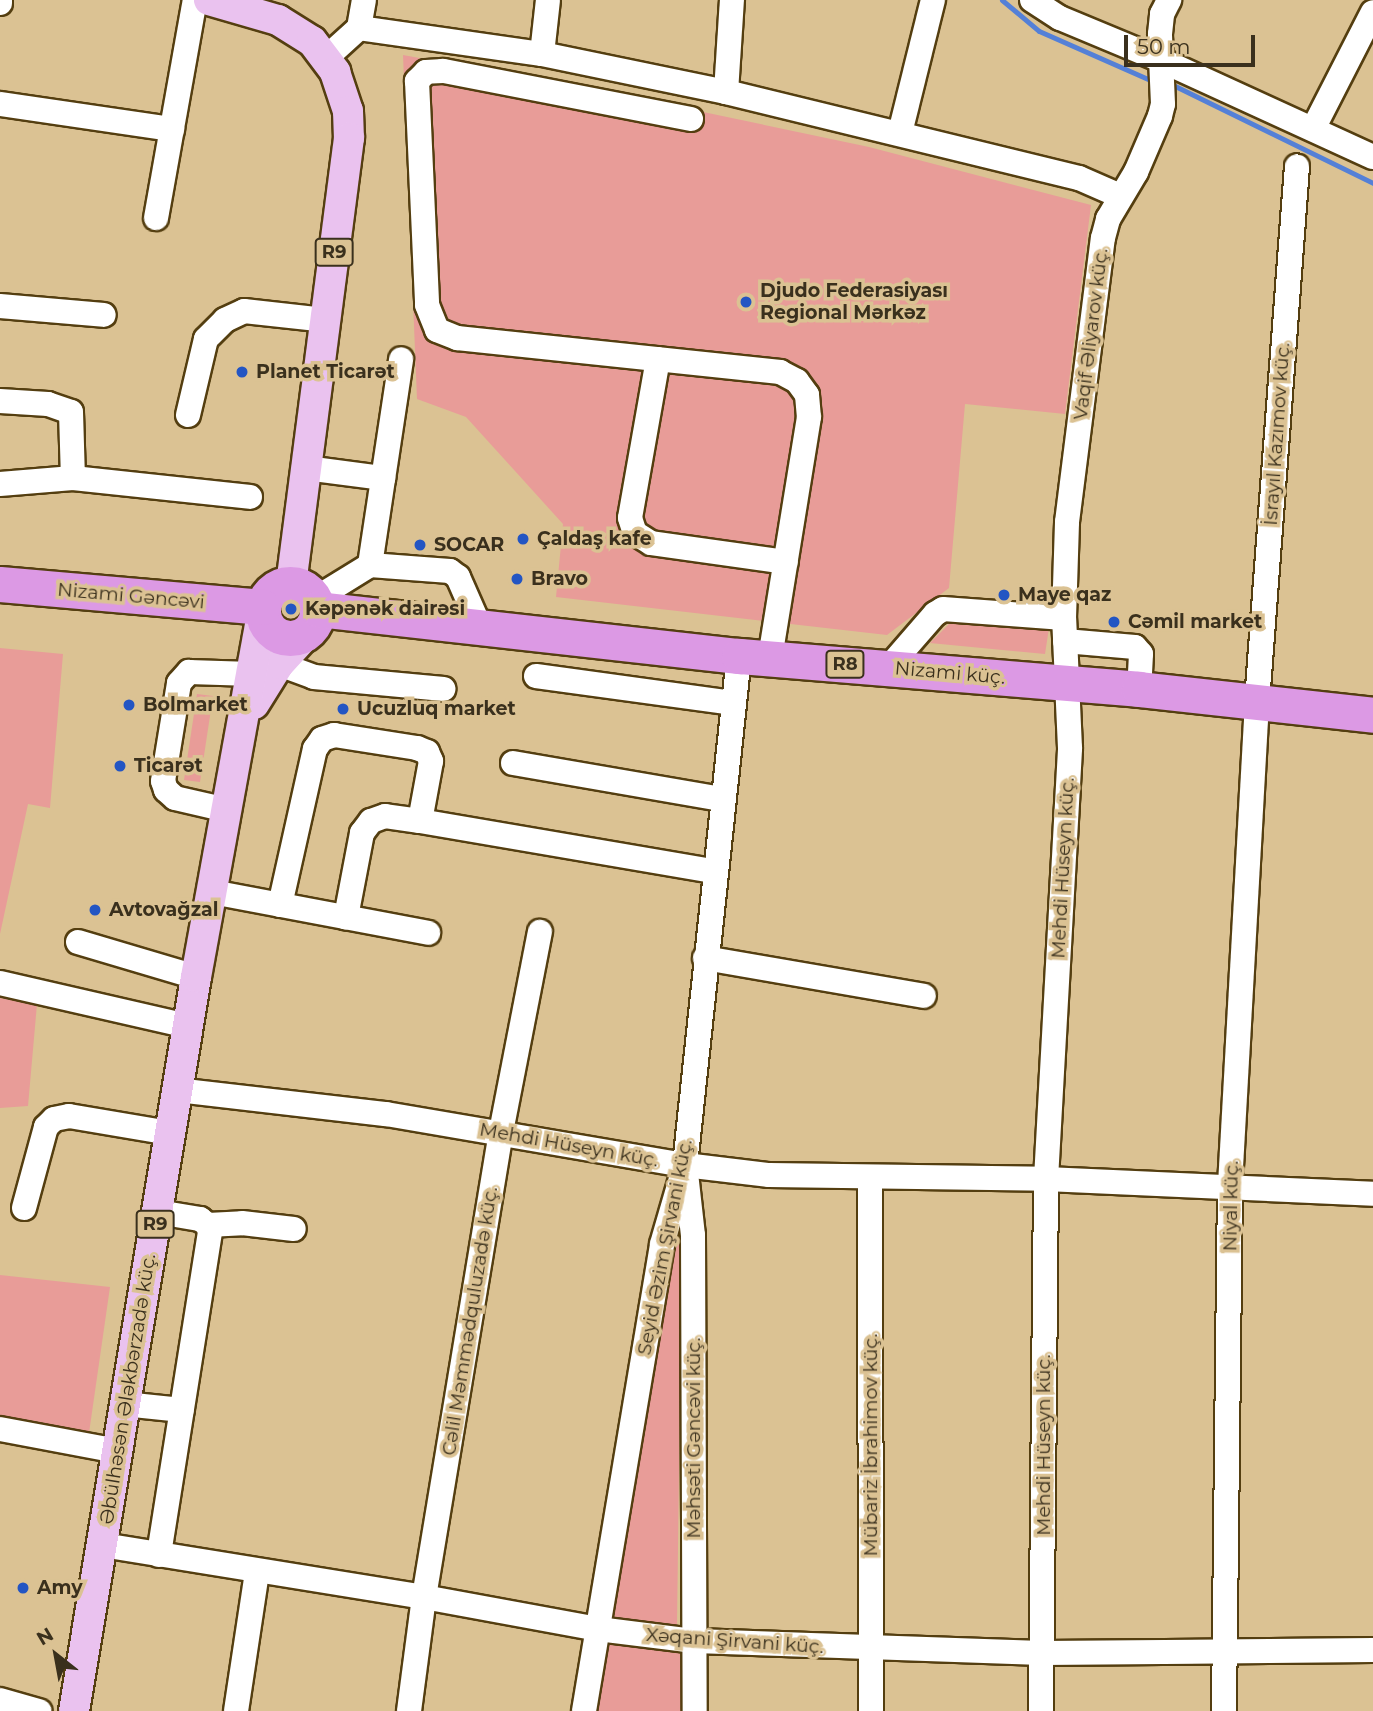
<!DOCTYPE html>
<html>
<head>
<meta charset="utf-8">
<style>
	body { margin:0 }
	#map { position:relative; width:1373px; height:1711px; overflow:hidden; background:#dbc293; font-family:Montserrat,sans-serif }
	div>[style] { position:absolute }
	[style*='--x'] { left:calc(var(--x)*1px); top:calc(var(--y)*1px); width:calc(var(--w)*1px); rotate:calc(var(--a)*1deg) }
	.green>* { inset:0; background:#e89c98 }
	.stream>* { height:5px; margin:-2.5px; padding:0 2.5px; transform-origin:2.5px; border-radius:2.5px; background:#5480d7 }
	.roads { filter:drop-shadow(2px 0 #543e10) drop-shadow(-2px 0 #543e10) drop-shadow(0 2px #543e10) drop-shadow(0 -2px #543e10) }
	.minor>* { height:24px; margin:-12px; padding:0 12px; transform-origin:12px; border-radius:12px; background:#fff }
	.major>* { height:30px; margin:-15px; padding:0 15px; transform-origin:15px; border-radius:15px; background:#eac2ef }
	.highway>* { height:35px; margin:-17.5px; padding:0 17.5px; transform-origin:17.5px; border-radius:17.5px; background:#dc99e4 }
	.highway>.ring { margin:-17.5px; padding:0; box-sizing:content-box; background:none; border:35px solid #dc99e4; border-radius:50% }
	.dots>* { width:19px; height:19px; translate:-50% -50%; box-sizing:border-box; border:4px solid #dbc293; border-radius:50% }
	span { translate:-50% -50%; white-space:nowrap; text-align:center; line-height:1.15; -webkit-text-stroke:7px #dbc293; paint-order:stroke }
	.shield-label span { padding:2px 5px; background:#dbc293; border:2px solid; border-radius:5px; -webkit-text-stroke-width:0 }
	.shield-label { font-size:18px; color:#3a301d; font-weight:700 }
	.poi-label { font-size:19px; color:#3a301d; font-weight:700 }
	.left { translate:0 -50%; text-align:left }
	.street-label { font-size:19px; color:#3a301d }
	.north { position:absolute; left:21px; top:1620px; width:70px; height:70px; -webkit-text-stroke:5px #dbc293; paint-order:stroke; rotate:329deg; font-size:19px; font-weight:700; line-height:28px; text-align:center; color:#3a301d }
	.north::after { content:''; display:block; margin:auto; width:24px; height:32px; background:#3a301d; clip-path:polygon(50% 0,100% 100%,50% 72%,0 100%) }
	.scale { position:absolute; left:1124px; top:35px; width:131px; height:32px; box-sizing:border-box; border:4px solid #3a301d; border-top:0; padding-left:9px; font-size:21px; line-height:24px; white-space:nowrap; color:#3a301d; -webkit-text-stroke:5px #dbc293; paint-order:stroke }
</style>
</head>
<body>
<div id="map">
	<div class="green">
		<div style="clip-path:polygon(403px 55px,646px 100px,869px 147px,1091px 205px,1065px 414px,965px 404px,949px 588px,887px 635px,556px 597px,563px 524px,466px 417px,417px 399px)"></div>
		<div style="clip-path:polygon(953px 620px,1049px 628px,1045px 654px,930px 643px)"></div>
		<div style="clip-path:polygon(0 648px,63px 654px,50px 808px,28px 804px,0 934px)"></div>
		<div style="clip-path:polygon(197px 694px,213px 696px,200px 782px,184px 780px)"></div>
		<div style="clip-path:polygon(0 998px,37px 1004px,28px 1106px,0 1108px)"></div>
		<div style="clip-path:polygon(675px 1231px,682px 1232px,677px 1626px,611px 1619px)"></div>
		<div style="clip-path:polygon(0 1275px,110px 1287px,89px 1433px,0 1418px)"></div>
		<div style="clip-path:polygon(608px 1643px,682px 1651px,684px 1711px,597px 1711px)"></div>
	</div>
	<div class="stream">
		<div style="--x:1002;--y:0;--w:48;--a:40"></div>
		<div style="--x:1039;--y:31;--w:119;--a:23.8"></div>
		<div style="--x:1173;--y:85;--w:223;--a:26.1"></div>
	</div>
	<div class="roads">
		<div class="minor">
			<div style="--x:1032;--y:0;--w:33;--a:33"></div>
			<div style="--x:1060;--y:18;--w:109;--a:22.6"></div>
			<div style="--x:1161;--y:60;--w:233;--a:24.6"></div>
			<div style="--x:0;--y:3;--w:3;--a:-90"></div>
			<div style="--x:359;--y:28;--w:185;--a:8.1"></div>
			<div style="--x:542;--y:54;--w:188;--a:11.7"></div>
			<div style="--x:726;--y:92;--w:363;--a:13.7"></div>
			<div style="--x:1079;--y:178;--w:45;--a:23.7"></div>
			<div style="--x:542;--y:54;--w:54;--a:-83.7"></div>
			<div style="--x:327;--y:57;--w:43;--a:-42.2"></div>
			<div style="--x:359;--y:28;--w:28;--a:-80"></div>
			<div style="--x:726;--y:92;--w:92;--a:-86.3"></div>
			<div style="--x:0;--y:104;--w:174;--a:8.3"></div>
			<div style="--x:691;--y:119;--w:253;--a:-169"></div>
			<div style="--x:443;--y:71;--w:17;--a:177"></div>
			<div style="--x:426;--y:72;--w:13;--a:135"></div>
			<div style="--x:417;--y:81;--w:224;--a:87.4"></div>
			<div style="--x:427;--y:305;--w:27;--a:68"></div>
			<div style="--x:437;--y:330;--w:22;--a:22"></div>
			<div style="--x:457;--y:338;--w:325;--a:6"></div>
			<div style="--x:780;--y:372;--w:19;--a:28"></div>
			<div style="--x:797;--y:381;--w:17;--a:54"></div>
			<div style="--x:807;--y:395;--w:22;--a:85"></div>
			<div style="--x:809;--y:417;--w:244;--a:99.2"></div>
			<div style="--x:1313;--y:129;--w:131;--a:-62.9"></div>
			<div style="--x:900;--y:133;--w:137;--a:-76.1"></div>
			<div style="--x:156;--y:218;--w:221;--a:-79.9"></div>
			<div style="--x:0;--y:306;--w:104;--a:4.9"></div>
			<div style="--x:658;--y:359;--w:161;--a:100"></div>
			<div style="--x:630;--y:518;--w:16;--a:72"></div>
			<div style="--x:635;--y:533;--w:19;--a:32"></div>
			<div style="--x:651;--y:543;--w:136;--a:8"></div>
			<div style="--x:0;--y:401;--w:48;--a:3.6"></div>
			<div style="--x:48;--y:404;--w:24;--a:19"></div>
			<div style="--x:71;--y:412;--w:66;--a:88.3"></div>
			<div style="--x:188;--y:415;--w:78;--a:-76.7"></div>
			<div style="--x:206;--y:339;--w:27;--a:-45"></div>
			<div style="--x:225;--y:320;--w:21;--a:-25"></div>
			<div style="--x:244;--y:311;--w:81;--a:6.3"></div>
			<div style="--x:306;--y:468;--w:78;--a:7.4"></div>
			<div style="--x:0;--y:484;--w:73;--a:-4.7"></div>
			<div style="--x:73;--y:478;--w:178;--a:6.1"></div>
			<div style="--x:370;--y:565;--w:208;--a:-81.4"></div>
			<div style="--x:315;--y:599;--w:65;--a:-31.7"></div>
			<div style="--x:370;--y:565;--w:80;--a:4.3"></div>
			<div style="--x:450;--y:571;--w:10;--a:37"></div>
			<div style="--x:458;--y:577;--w:55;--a:66.3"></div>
			<div style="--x:1065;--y:641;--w:70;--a:4.9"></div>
			<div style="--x:1135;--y:647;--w:9;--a:49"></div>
			<div style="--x:1141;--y:654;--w:35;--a:93"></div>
			<div style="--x:279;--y:664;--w:37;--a:20"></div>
			<div style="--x:314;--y:677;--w:130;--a:5.3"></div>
			<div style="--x:888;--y:668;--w:72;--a:-49"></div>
			<div style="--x:935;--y:614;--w:9;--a:-32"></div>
			<div style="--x:943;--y:609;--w:121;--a:4.3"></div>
			<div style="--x:536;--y:676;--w:198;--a:7.8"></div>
			<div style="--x:513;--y:763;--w:212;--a:9.8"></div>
			<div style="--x:227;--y:810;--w:53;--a:-167"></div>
			<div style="--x:175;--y:798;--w:12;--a:-138"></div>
			<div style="--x:166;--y:790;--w:9;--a:-108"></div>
			<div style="--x:163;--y:781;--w:99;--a:-80.7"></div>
			<div style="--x:179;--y:683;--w:15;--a:-48"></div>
			<div style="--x:189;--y:672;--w:63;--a:1.8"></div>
			<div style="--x:420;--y:821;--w:298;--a:9.7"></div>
			<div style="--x:212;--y:892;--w:220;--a:10.7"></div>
			<div style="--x:280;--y:905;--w:160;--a:-77.4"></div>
			<div style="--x:315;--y:749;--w:12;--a:-55"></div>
			<div style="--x:322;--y:739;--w:13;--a:-18"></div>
			<div style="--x:334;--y:735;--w:84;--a:8.9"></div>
			<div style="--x:417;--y:748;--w:11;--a:22"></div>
			<div style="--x:427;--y:752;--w:10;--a:66"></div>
			<div style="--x:431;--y:761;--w:61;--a:100.4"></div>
			<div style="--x:420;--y:821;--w:35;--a:-172"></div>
			<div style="--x:385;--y:816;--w:15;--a:160"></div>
			<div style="--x:371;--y:821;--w:15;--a:127"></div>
			<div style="--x:362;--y:833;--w:86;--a:100.8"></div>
			<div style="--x:78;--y:942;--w:123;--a:16.5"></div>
			<div style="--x:705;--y:958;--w:222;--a:9.8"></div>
			<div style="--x:0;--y:983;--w:193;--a:12.9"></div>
			<div style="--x:177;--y:1090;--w:210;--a:6.6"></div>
			<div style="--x:386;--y:1114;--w:303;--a:9.7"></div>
			<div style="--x:685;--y:1165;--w:85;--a:6.8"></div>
			<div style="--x:769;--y:1175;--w:277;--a:0.8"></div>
			<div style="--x:1046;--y:1179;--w:327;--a:2.6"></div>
			<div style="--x:686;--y:1173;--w:62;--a:83.6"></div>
			<div style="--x:693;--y:1235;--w:476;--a:89.8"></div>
			<div style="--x:870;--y:1178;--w:533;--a:89.89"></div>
			<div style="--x:24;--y:1208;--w:84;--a:-74.8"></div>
			<div style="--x:46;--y:1127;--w:11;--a:-45"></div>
			<div style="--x:54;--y:1119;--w:15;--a:-11"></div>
			<div style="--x:69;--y:1116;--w:102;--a:9.6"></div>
			<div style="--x:158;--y:1212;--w:43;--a:9.5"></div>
			<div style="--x:200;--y:1219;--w:10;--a:37"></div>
			<div style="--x:208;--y:1225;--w:7;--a:74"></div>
			<div style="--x:210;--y:1232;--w:327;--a:99"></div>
			<div style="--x:208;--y:1225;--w:34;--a:-3"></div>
			<div style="--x:242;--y:1223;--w:52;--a:6.6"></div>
			<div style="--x:124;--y:1404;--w:58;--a:5.9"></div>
			<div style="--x:0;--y:1429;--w:119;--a:10.6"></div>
			<div style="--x:103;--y:1545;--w:325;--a:9.2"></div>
			<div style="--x:424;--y:1597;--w:177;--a:10.4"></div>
			<div style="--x:598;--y:1629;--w:98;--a:7.1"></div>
			<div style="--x:695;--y:1641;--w:347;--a:2"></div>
			<div style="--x:1042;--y:1653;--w:331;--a:-0.5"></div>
			<div style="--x:0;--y:1700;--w:41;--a:15.8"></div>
			<div style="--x:236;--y:1711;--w:141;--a:-81.4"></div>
			<div style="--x:409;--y:1711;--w:115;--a:-82.5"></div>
			<div style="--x:424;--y:1597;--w:471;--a:-80.6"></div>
			<div style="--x:501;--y:1132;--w:204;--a:-79"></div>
			<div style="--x:584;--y:1711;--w:473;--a:-80.5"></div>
			<div style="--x:662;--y:1244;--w:82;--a:-73.8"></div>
			<div style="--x:685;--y:1165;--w:512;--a:-83.94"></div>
			<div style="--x:1041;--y:1711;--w:532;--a:-89.46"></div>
			<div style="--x:1046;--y:1179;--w:432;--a:-86.8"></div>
			<div style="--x:1070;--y:748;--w:130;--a:-92.6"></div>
			<div style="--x:1064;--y:618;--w:96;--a:-88.2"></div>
			<div style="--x:1067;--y:522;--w:286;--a:-82.8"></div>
			<div style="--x:1103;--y:238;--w:20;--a:-75"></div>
			<div style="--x:1108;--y:219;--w:55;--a:-59.2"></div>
			<div style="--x:1136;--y:172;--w:61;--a:-66.8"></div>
			<div style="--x:1160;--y:116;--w:12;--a:-76"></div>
			<div style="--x:1163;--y:104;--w:70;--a:-92.5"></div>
			<div style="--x:1160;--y:34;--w:20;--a:-84"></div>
			<div style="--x:1162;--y:14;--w:16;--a:-63"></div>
			<div style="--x:1224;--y:1711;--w:526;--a:-89.35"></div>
			<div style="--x:1230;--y:1185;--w:484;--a:-86.8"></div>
			<div style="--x:1257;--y:702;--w:537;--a:-85.73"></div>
		</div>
		<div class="major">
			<div style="--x:209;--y:0;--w:72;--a:16.2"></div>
			<div style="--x:278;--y:20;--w:40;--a:32"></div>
			<div style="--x:312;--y:41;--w:39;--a:53"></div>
			<div style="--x:335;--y:72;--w:41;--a:71.6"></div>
			<div style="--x:348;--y:111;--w:27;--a:88"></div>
			<div style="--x:349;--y:138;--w:449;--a:97.4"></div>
			<div style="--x:254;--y:704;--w:47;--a:-58"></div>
			<div style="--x:279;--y:664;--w:49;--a:-47.5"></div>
			<div style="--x:74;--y:1711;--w:744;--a:-80.56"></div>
			<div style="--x:196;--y:977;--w:376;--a:-79.7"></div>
		</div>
		<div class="highway">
			<div class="ring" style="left:263px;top:584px;width:19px;height:19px"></div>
			<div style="--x:0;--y:584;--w:264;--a:5"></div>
			<div style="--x:318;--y:609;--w:424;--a:6.4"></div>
			<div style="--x:739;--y:656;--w:401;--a:4.7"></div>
			<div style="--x:1139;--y:689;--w:235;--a:6.3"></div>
		</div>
	</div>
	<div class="dots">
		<div style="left:746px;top:302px;background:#2355c3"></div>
		<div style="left:242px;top:372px;background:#2355c3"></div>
		<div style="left:523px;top:539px;background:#2355c3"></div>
		<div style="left:420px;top:545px;background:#2355c3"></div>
		<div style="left:517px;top:579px;background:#2355c3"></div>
		<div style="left:1004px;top:595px;background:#2355c3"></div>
		<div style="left:291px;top:609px;background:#2355c3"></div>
		<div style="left:1114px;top:622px;background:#2355c3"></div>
		<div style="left:129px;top:705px;background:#2355c3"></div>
		<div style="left:343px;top:709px;background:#2355c3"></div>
		<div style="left:120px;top:766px;background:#2355c3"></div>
		<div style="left:95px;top:910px;background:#2355c3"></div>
		<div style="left:23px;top:1588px;background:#2355c3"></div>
	</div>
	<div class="shield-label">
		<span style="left:334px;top:252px">R9</span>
		<span style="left:845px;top:664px">R8</span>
		<span style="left:155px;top:1224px">R9</span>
	</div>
	<div class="poi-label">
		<span class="left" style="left:760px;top:302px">Djudo Federasiyası<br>Regional Mərkəz</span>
		<span class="left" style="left:256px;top:372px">Planet Ticarət</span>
		<span class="left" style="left:537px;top:539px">Çaldaş kafe</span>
		<span class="left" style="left:434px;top:545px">SOCAR</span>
		<span class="left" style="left:531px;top:579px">Bravo</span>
		<span class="left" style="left:1018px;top:595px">Maye qaz</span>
		<span class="left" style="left:305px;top:609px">Kəpənək dairəsi</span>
		<span class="left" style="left:1128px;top:622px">Cəmil market</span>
		<span class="left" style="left:143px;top:705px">Bolmarket</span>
		<span class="left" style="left:357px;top:709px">Ucuzluq market</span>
		<span class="left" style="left:134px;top:766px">Ticarət</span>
		<span class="left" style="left:109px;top:910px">Avtovağzal</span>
		<span class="left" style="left:37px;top:1588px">Amy</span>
	</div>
	<div class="street-label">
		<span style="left:1091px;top:334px;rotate:-83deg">Vaqif Əliyarov küç.</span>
		<span style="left:1277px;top:434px;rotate:-86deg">İsrayıl Kazımov küç.</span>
		<span style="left:131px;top:596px;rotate:5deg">Nizami Gəncəvi</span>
		<span style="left:950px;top:673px;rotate:5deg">Nizami küç.</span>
		<span style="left:1063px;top:868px;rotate:-87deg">Mehdi Hüseyn küç.</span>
		<span style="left:569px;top:1145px;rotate:10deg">Mehdi Hüseyn küç.</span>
		<span style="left:1231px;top:1206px;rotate:-89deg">Niyal küç.</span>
		<span style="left:665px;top:1247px;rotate:-79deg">Seyid Əzim Şirvani küç.</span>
		<span style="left:470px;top:1321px;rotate:-81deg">Cəlil Məmmədquluzadə küç.</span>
		<span style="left:128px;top:1389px;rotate:-81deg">Əbülhəsən Ələkbərzadə küç.</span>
		<span style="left:694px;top:1438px;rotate:-90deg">Məhsəti Gəncəvi küç.</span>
		<span style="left:871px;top:1445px;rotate:-90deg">Mübariz İbrahimov küç.</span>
		<span style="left:1044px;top:1445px;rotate:-90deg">Mehdi Hüseyn küç.</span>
		<span style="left:735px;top:1641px;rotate:4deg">Xəqani Şirvani küç.</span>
	</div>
	<div class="north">N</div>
	<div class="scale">50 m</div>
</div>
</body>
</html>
